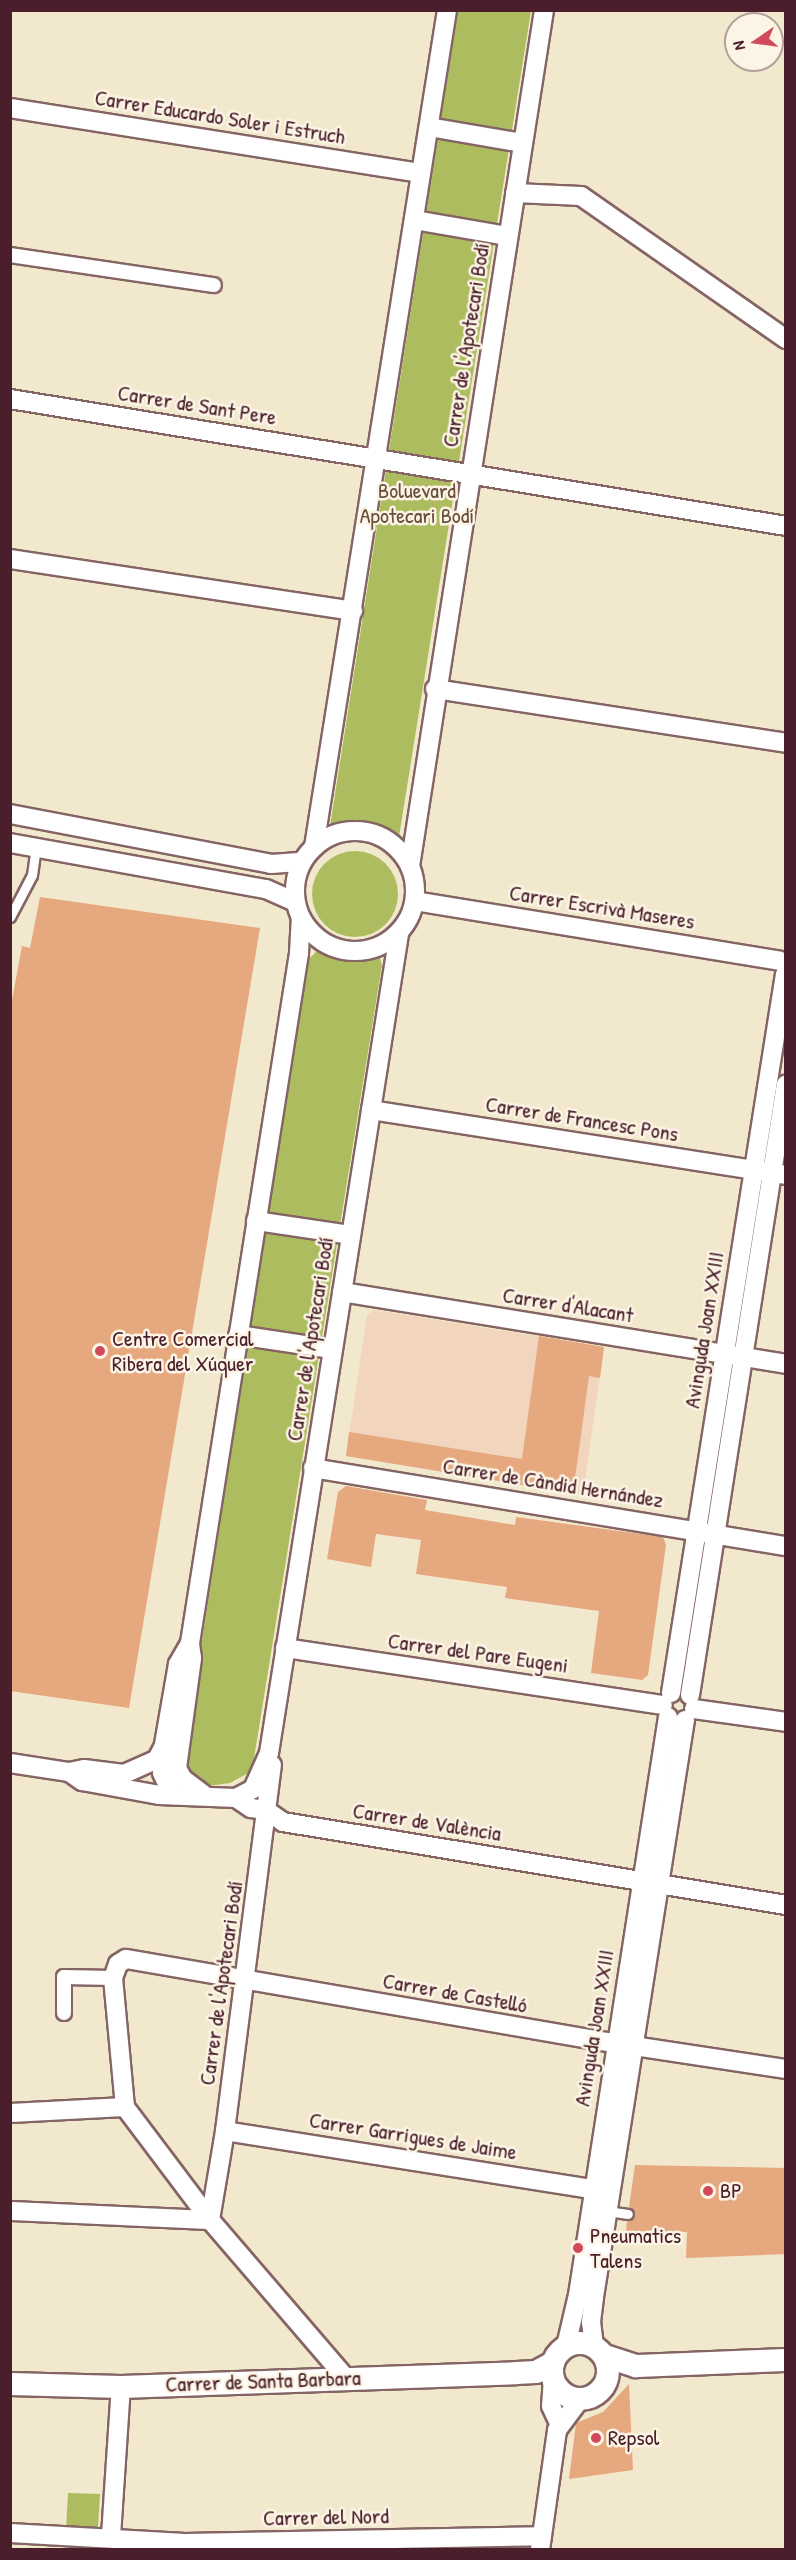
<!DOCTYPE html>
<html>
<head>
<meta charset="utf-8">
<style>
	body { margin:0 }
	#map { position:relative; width:796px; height:2560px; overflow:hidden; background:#f2e8cd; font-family:"Patrick Hand",sans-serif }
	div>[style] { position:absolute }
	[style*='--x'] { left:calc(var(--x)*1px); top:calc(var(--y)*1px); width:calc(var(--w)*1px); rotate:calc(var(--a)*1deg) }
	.built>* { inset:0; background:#f1d5bd }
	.green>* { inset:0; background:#adbc5f }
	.round { border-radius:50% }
	.building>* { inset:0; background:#e6a87f }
	.roads { filter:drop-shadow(2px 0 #856564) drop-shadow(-2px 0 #856564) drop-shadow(0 2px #856564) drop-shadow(0 -2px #856564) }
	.service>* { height:9px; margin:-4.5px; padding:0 4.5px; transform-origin:4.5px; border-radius:4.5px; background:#fff }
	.pedestrian>* { height:14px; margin:-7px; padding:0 7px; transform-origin:7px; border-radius:7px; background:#fff }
	.minor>* { height:18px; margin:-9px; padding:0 9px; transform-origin:9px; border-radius:9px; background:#fff }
	.minor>.ring { margin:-9px; padding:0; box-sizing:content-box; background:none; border:18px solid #fff; border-radius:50% }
	.tertiary>* { height:22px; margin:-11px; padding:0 11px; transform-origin:11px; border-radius:11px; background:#fff }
	.tertiary>.ring { margin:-11px; padding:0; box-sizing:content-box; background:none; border:22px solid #fff; border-radius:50% }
	.dots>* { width:16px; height:16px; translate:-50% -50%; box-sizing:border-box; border:3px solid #fcf5e5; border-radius:50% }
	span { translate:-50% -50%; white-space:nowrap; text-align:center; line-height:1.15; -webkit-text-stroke:5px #fcf5e5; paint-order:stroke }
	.street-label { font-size:22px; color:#4a1f2b }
	.park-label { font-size:22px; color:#684e3b }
	.poi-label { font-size:22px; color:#4a1f2b }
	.left { translate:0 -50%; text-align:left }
	.frame { position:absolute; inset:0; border:12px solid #4a1f2b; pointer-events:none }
	.north { position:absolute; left:724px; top:12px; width:60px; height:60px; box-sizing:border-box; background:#fcf5e5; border:2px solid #b59f9b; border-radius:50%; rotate:257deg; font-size:16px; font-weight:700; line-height:24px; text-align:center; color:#4a1f2b }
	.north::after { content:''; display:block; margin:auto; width:21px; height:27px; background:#d1495b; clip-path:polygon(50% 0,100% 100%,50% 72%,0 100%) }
</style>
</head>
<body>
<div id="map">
	<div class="built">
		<div style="clip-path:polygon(374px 1310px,604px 1347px,583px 1495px,346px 1456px,367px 1315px)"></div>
	</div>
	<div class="green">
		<div style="clip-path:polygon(458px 11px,531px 11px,399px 837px,365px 824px,330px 826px)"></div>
		<div class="round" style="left:312px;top:851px;width:86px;height:86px"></div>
		<div style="clip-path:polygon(318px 950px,348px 961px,379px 955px,382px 965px,252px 1771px,230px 1783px,209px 1786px,197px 1780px,184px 1767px,184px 1757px,307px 961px)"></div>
		<div style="clip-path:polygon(68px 2493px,100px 2494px,98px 2527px,94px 2530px,66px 2529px)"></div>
	</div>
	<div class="building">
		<div style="clip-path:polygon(40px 897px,260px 928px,129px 1708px,10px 1691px,10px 1011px,22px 946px,30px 948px)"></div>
		<div style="clip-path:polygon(539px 1336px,604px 1347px,600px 1378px,589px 1376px,573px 1493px,346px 1456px,349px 1432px,522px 1459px)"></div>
		<div style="clip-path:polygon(346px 1486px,427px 1500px,425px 1510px,515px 1525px,516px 1517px,663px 1537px,666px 1545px,648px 1675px,642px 1680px,591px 1673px,599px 1611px,505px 1598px,507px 1587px,416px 1574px,421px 1540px,376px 1534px,371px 1567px,327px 1559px,338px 1492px)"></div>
		<div style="clip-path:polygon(635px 2165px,786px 2168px,786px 2254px,686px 2258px,687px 2232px,626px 2231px,627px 2221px,635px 2214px,629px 2207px)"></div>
		<div style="clip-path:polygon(629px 2384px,633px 2470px,569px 2479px,576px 2423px,603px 2412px)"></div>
	</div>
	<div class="roads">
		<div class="service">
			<div style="--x:10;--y:917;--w:47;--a:-62.4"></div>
			<div style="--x:32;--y:875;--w:28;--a:-82"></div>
			<div style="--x:607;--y:2211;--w:21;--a:8"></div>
		</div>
		<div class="pedestrian">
			<div style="--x:10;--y:255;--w:206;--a:8.4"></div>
			<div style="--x:64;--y:2013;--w:36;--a:-90"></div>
			<div style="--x:64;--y:1977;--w:49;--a:1.2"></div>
		</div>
		<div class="minor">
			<div style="--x:10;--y:108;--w:416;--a:9"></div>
			<div style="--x:429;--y:127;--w:95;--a:9.7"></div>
			<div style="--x:515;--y:193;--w:66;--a:2.6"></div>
			<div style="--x:581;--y:196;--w:250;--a:34.9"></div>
			<div style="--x:414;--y:220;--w:95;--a:9.7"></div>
			<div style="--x:10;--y:399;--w:786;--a:9.29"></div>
			<div style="--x:10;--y:559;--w:347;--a:8.6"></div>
			<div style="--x:435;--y:689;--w:355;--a:8.7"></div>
			<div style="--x:10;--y:814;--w:266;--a:10.8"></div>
			<div style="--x:271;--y:864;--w:31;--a:-4"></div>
			<div class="ring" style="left:295px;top:831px;width:102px;height:102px"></div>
			<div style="--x:10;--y:843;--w:260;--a:10.2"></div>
			<div style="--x:266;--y:889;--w:32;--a:24"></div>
			<div style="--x:314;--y:847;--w:848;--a:-80.97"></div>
			<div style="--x:410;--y:866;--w:866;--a:-81.1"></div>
			<div style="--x:415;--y:901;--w:370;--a:9.3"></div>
			<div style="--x:371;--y:1110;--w:420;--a:8.9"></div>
			<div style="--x:256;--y:1221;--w:96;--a:8.4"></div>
			<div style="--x:342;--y:1292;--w:450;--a:9.2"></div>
			<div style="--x:238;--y:1335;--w:95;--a:8.5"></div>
			<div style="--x:313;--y:1468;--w:479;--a:9.4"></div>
			<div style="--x:285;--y:1648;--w:382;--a:8.6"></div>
			<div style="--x:671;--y:1693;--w:728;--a:-80.99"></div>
			<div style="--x:690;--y:1695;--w:618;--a:-81.07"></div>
			<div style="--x:694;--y:1709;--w:93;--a:8"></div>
			<div style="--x:10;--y:1763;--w:60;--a:8.7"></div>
			<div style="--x:69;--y:1772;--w:15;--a:-11"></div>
			<div style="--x:84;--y:1769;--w:40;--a:7.1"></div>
			<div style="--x:124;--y:1774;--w:36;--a:-24"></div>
			<div style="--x:157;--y:1759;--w:15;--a:-62"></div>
			<div style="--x:69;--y:1772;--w:16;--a:35"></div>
			<div style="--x:82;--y:1781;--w:78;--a:10.3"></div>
			<div style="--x:159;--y:1795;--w:77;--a:2.2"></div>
			<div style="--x:236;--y:1798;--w:18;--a:34"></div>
			<div style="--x:251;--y:1808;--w:15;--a:8"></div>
			<div style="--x:266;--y:1810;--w:21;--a:35"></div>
			<div style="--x:283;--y:1822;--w:510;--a:9.37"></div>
			<div style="--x:203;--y:1794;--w:25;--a:-143"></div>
			<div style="--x:183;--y:1779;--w:13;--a:-119"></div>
			<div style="--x:177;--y:1768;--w:111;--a:-82.2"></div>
			<div style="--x:192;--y:1658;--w:15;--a:-98"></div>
			<div style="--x:190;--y:1643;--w:699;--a:-81.02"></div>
			<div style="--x:299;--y:953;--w:35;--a:-87"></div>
			<div style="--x:172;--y:1795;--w:24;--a:-114"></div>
			<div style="--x:162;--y:1773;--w:23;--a:-88"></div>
			<div style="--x:163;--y:1750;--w:87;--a:-80.1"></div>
			<div style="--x:178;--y:1664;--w:24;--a:-60"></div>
			<div style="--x:236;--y:1798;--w:19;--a:-28"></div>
			<div style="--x:253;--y:1789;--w:39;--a:-66"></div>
			<div style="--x:269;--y:1753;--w:829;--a:-80.98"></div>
			<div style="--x:10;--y:2113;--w:115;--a:-3"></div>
			<div style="--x:225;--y:2131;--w:373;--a:9"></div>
			<div style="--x:10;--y:2211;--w:200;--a:2.6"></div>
			<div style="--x:210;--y:2220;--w:90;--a:-80.4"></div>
			<div style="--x:225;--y:2131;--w:369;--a:-82.7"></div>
			<div style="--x:566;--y:2346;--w:52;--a:-76.8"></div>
			<div style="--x:578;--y:2295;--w:585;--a:-81.15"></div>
			<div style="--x:594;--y:2346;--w:24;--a:-97"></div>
			<div style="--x:591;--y:2322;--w:25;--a:-83"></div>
			<div style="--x:594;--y:2297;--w:584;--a:-81.04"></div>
			<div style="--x:345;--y:2377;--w:207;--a:-130.7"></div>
			<div style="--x:210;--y:2220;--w:141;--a:-127"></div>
			<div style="--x:125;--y:2107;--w:130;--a:-95.3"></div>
			<div style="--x:113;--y:1978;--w:15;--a:-70"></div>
			<div style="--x:118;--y:1964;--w:9;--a:-32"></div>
			<div style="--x:126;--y:1959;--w:475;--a:9.8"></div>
			<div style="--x:594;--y:2040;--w:194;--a:8.6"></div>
			<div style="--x:553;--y:2378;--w:28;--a:94"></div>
			<div style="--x:551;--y:2406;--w:19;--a:65"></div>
			<div style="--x:10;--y:2533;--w:175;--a:3.3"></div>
			<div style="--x:185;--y:2543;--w:357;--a:-1.1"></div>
			<div style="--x:111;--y:2536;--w:149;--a:-86.2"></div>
			<div style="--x:540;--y:2550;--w:121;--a:-81.9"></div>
			<div style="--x:557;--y:2430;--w:39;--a:-53"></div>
		</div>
		<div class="tertiary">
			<div class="ring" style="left:552px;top:2343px;width:34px;height:34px"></div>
			<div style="--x:605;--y:2356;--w:33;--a:18"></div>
			<div style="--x:636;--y:2366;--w:150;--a:-2.3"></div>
			<div style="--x:10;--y:2384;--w:111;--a:1.5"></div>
			<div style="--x:121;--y:2387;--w:395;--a:-2"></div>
			<div style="--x:516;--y:2373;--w:20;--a:-3"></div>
			<div style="--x:536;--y:2372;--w:19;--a:-28"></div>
		</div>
	</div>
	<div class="dots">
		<div style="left:100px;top:1351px;background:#d1495b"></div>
		<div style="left:708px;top:2191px;background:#d1495b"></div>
		<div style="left:578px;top:2248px;background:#d1495b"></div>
		<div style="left:596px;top:2438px;background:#d1495b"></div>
	</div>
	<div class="street-label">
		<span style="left:220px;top:117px;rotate:9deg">Carrer Educardo Soler i Estruch</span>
		<span style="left:466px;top:345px;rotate:-81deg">Carrer de l'Apotecari Bodí</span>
		<span style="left:197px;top:405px;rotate:9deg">Carrer de Sant Pere</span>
		<span style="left:602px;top:907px;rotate:9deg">Carrer Escrivà Maseres</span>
		<span style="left:582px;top:1119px;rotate:9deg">Carrer de Francesc Pons</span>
		<span style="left:568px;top:1305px;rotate:9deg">Carrer d'Alacant</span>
		<span style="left:704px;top:1330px;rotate:-81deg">Avinguda Joan XXIII</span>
		<span style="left:310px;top:1339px;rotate:-81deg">Carrer de l'Apotecari Bodí</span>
		<span style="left:553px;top:1483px;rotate:9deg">Carrer de Càndid Hernández</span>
		<span style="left:478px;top:1653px;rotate:8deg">Carrer del Pare Eugeni</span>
		<span style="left:427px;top:1822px;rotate:9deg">Carrer de València</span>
		<span style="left:221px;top:1983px;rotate:-82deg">Carrer de l'Apotecari Bodí</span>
		<span style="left:455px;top:1993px;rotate:10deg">Carrer de Castelló</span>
		<span style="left:594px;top:2028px;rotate:-81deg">Avinguda Joan XXIII</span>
		<span style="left:413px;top:2136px;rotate:9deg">Carrer Garrigues de Jaime</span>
		<span style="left:263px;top:2381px;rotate:-2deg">Carrer de Santa Barbara</span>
		<span style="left:326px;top:2517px;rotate:-1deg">Carrer del Nord</span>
	</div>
	<div class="park-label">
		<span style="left:417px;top:503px">Boluevard<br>Apotecari Bodí</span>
	</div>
	<div class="poi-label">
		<span class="left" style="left:112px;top:1351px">Centre Comercial<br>Ribera del Xúquer</span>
		<span class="left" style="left:720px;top:2191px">BP</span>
		<span class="left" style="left:590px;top:2248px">Pneumatics<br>Talens</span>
		<span class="left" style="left:608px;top:2438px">Repsol</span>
	</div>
	<div class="frame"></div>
	<div class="north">N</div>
</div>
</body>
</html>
